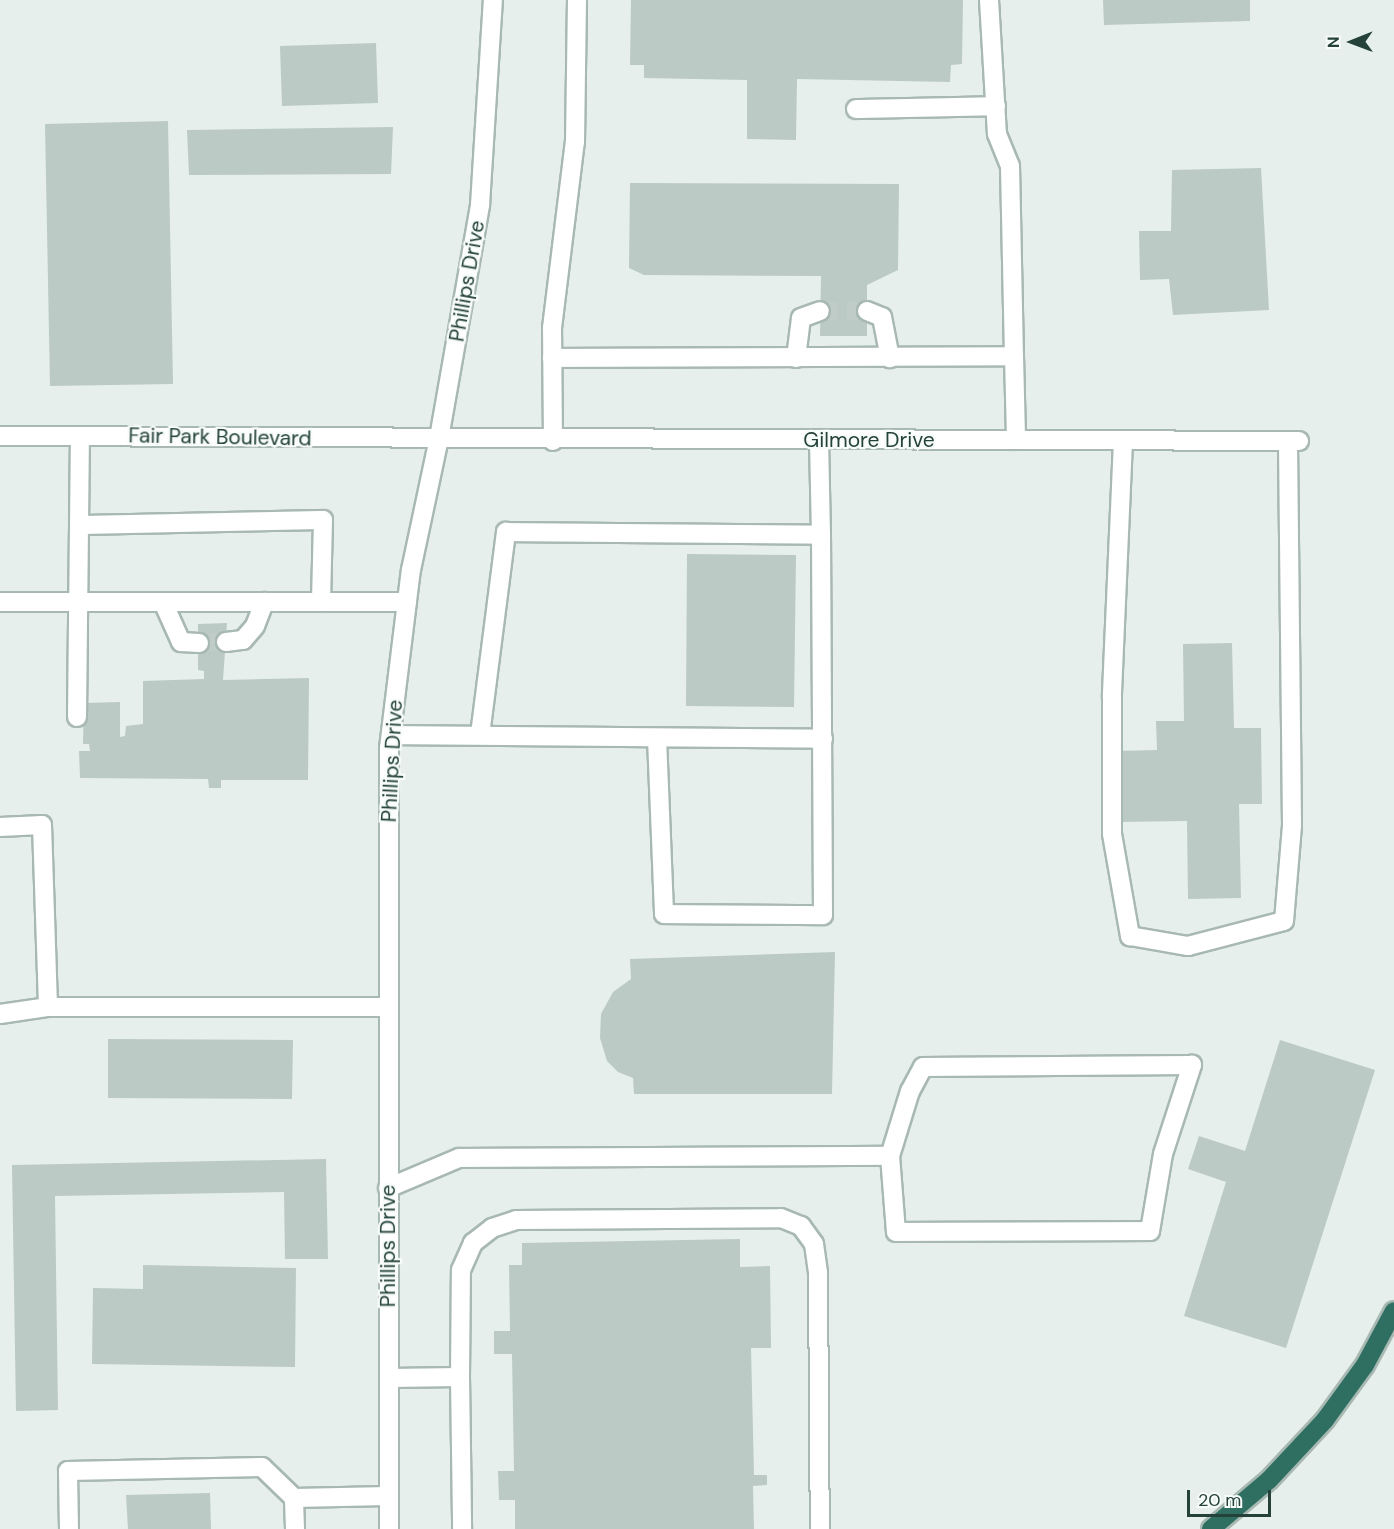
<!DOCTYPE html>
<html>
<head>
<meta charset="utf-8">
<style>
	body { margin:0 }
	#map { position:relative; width:1394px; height:1529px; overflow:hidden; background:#e6efeb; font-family:"DM Sans",sans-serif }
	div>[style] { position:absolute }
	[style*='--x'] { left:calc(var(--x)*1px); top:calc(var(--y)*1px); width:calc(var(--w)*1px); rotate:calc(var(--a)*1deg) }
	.building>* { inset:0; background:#bbcac4 }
	.minor-tunnel>* { height:18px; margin-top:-9px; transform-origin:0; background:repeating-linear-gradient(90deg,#bfccc8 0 18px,transparent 0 27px) }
	.roads { filter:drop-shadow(2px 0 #a8b8b2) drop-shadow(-2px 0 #a8b8b2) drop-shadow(0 2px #a8b8b2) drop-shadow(0 -2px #a8b8b2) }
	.minor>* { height:18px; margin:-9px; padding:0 9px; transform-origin:9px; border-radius:9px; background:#fff }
	.highway>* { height:18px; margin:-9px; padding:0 9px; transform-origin:9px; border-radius:9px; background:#2f6f62 }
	span { translate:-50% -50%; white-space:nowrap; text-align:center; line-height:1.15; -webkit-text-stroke:4.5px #f7fbf9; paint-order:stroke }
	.street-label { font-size:21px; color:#24423a }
	.north { position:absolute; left:1322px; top:12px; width:60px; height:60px; -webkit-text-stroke:4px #f7fbf9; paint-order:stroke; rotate:269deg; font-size:16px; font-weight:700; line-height:24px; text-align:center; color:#24423a }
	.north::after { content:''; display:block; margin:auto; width:21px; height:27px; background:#24423a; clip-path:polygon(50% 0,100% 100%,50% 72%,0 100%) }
	.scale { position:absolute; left:1187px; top:1490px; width:84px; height:27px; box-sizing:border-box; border:3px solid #24423a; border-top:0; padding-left:8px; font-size:18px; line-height:21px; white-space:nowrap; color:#24423a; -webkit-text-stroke:4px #f7fbf9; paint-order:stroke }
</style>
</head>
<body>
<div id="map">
	<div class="building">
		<div style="clip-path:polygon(631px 0,963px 0,962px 64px,951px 65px,950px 82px,797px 79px,796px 140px,747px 139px,747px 80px,644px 78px,644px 65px,630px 65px)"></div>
		<div style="clip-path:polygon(1103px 0,1250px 0,1250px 21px,1104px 25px)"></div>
		<div style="clip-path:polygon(376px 43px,378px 103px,282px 106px,280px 46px)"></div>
		<div style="clip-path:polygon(168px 121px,173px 384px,50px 386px,45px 124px)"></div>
		<div style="clip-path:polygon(393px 127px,391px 174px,189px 175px,187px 130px)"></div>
		<div style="clip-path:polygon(1261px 168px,1269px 310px,1173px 315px,1169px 279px,1140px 280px,1139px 231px,1171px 231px,1172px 170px)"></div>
		<div style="clip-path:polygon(630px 183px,899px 184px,898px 270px,867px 285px,867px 336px,820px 336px,821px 276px,644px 275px,629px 268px)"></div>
		<div style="clip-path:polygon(687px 554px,796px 555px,794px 707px,686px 706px)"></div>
		<div style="clip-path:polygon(227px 623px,223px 680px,309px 678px,308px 780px,221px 780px,221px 788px,209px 788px,208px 779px,80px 778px,79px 751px,90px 751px,89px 744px,83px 744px,84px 703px,120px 702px,120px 737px,125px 736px,126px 726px,143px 724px,143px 681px,204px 679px,204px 671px,198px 670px,198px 624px)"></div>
		<div style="clip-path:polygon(1232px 643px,1234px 728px,1261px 728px,1262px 804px,1239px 804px,1241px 898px,1188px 899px,1187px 821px,1116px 822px,1115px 751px,1157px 750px,1156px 721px,1184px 721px,1183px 644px)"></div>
		<div style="clip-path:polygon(835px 952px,832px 1094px,634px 1094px,633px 1078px,618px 1072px,607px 1061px,600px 1038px,601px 1014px,613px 992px,631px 979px,630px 959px)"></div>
		<div style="clip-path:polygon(108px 1039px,293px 1040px,292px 1099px,108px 1098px)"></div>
		<div style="clip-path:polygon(1280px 1040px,1375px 1070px,1286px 1348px,1184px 1316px,1226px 1182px,1188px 1169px,1199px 1136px,1245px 1151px)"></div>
		<div style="clip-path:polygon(326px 1159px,328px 1259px,285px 1259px,284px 1192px,55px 1196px,58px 1410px,16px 1411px,12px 1165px)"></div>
		<div style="clip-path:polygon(740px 1239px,740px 1267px,770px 1266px,771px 1348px,751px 1348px,754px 1475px,767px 1475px,767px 1485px,753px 1486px,754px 1529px,515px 1529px,515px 1500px,499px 1500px,498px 1471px,514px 1471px,512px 1354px,494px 1354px,494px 1331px,510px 1331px,509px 1265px,522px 1265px,522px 1243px)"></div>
		<div style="clip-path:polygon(143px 1265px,296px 1268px,295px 1367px,92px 1364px,93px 1288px,143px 1289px)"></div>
		<div style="clip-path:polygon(210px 1493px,211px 1529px,128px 1529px,126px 1495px)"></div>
	</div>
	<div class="minor-tunnel">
		<div style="--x:820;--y:311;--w:47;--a:0"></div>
		<div style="--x:199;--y:643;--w:27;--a:-2"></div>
	</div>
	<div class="roads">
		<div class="minor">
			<div style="--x:989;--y:0;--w:134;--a:86.6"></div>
			<div style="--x:997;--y:134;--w:35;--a:68"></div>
			<div style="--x:1010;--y:166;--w:190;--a:88.8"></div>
			<div style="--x:856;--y:109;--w:140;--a:-1.2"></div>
			<div style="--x:867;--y:311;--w:16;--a:22"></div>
			<div style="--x:882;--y:317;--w:42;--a:79"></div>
			<div style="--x:552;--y:358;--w:462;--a:-0.2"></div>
			<div style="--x:1014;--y:356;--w:84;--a:88.6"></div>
			<div style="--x:796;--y:358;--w:40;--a:-82.9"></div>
			<div style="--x:801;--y:318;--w:20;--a:-20"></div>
			<div style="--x:0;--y:436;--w:1299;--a:0.22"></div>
			<div style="--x:553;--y:441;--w:113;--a:-90.5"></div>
			<div style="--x:552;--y:328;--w:187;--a:-83"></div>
			<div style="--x:575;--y:142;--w:142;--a:-89.2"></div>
			<div style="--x:1123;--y:441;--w:257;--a:92.5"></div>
			<div style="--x:1112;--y:698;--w:136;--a:90"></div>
			<div style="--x:1112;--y:834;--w:104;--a:80"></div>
			<div style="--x:1130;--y:936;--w:59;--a:9.8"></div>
			<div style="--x:1188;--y:946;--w:99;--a:-14.6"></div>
			<div style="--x:1284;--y:921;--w:96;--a:-85.2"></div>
			<div style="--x:1292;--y:825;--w:384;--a:-90.6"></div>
			<div style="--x:80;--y:525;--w:243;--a:-1.2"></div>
			<div style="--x:323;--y:520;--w:82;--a:91.4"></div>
			<div style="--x:0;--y:602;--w:407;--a:0"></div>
			<div style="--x:163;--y:602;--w:44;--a:65.8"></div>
			<div style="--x:181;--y:642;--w:18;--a:3"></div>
			<div style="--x:226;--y:642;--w:17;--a:-7"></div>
			<div style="--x:243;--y:640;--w:18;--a:-49"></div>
			<div style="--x:255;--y:626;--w:26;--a:-69"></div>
			<div style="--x:77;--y:717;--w:281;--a:-89.4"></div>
			<div style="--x:391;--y:735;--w:432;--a:0.5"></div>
			<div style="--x:480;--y:735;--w:205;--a:-82.7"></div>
			<div style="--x:506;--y:532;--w:315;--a:0.5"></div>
			<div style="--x:821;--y:535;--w:96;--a:-91.2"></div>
			<div style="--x:657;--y:738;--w:176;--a:87.7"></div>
			<div style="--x:664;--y:914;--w:159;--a:0.4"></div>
			<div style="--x:823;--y:915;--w:380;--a:-90.3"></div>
			<div style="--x:0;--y:827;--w:42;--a:-2.7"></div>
			<div style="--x:42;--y:825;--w:182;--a:88.1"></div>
			<div style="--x:0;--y:1014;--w:49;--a:-8.3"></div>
			<div style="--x:48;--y:1007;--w:340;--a:0"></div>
			<div style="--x:388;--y:1188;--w:77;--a:-22.9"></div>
			<div style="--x:459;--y:1158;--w:431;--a:-0.3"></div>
			<div style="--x:890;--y:1156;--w:76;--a:85.5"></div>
			<div style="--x:896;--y:1232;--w:254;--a:-0.2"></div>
			<div style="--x:1150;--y:1231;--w:78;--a:-80.4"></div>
			<div style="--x:1163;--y:1154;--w:94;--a:-72"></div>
			<div style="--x:1192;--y:1065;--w:269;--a:179.6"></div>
			<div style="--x:923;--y:1067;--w:27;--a:118"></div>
			<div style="--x:910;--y:1091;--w:68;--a:107.1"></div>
			<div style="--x:460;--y:1377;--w:152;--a:89.2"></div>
			<div style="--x:389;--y:1378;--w:71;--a:-0.8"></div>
			<div style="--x:460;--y:1377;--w:107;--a:-89.5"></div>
			<div style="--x:461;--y:1270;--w:30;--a:-66"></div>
			<div style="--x:473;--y:1243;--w:24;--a:-38"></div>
			<div style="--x:492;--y:1228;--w:25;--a:-18"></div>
			<div style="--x:516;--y:1220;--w:265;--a:-0.4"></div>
			<div style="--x:781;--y:1218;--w:22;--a:22"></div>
			<div style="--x:801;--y:1226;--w:22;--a:54"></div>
			<div style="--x:814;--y:1244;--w:29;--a:82"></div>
			<div style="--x:818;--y:1273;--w:256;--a:89.6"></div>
			<div style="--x:69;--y:1529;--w:58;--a:-91"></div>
			<div style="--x:68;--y:1471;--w:194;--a:-1.2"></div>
			<div style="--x:262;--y:1467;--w:45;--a:44.1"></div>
			<div style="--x:295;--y:1529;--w:31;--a:-92"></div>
			<div style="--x:294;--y:1498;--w:94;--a:-1.2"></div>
			<div style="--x:389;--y:1529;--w:781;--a:-90"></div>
			<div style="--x:389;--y:748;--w:179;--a:-83"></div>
			<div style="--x:411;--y:570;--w:135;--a:-78"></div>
			<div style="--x:439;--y:438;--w:237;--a:-80"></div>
			<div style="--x:480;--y:205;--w:205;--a:-86.4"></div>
		</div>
		<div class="highway">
			<div style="--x:1211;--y:1529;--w:76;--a:-40.2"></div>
			<div style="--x:1269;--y:1480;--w:82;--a:-47"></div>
			<div style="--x:1325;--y:1420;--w:68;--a:-54"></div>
			<div style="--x:1365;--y:1365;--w:61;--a:-61.8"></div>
		</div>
	</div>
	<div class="street-label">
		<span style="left:467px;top:281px;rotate:-80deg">Phillips Drive</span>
		<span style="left:220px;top:437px;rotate:1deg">Fair Park Boulevard</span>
		<span style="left:869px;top:440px">Gilmore Drive</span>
		<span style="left:392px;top:761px;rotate:-87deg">Phillips Drive</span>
		<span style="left:388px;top:1246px;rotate:-90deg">Phillips Drive</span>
	</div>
	<div class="north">N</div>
	<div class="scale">20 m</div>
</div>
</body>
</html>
